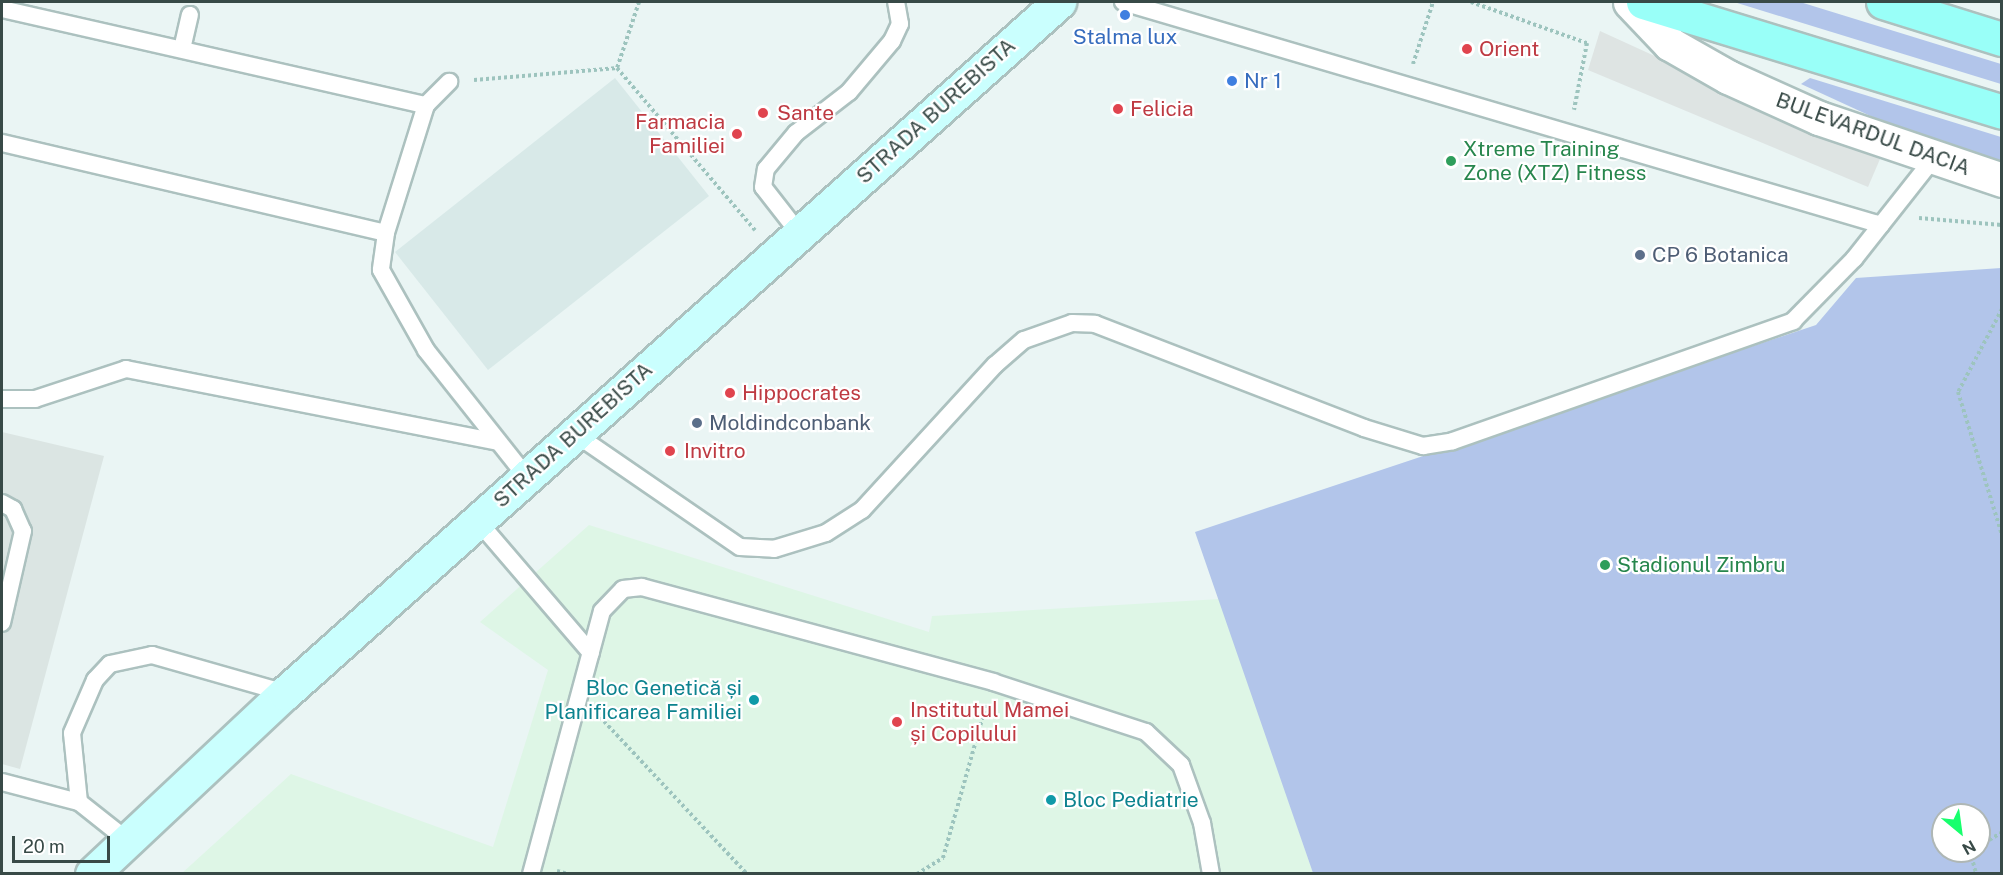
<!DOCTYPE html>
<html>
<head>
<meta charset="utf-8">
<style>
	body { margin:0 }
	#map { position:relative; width:2003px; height:875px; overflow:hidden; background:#eaf5f4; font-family:"Public Sans",sans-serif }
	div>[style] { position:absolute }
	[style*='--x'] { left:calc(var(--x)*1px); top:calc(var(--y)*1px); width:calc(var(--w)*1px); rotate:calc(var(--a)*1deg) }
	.residential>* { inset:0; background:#d8e9e8 }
	.industrial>* { inset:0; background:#dbe5e3 }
	.medical>* { inset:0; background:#def6e6 }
	.green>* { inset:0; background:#b2c5ea }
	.parking>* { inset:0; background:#dee4e3 }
	.path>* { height:4px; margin-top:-2px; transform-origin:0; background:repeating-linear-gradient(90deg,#9dc4be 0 3px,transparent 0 6px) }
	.roads { filter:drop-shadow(2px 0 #acc1bf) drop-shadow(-2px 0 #acc1bf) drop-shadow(0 2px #acc1bf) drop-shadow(0 -2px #acc1bf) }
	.service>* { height:16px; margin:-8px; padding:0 8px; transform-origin:8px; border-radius:8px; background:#fff }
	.minor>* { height:33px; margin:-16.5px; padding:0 16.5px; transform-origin:16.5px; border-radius:16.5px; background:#fff }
	.secondary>* { height:33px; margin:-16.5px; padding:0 16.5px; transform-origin:16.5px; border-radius:16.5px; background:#cafffe }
	.primary>* { height:33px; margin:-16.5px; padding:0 16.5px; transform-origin:16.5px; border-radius:16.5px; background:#99fff8 }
	.dots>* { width:16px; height:16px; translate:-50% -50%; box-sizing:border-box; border:3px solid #fff; border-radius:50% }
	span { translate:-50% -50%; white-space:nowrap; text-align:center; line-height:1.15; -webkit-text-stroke:4.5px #fff; paint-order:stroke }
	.shop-label { font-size:21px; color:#366cbe }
	.left { translate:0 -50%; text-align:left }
	.health-label { font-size:21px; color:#be3a42 }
	.right { translate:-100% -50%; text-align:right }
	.street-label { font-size:21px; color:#384a47 }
	.leisure-label { font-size:21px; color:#27864d }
	.service-label { font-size:21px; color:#4e5e75 }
	.culture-label { font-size:21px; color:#0d838f }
	.frame { position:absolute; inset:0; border:3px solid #384a47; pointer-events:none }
	.north { position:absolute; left:1931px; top:803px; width:60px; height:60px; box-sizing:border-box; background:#fff; border:2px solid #afb7b5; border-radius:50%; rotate:151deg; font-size:16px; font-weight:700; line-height:24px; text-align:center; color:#384a47 }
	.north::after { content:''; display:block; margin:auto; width:21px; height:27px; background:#17ff6d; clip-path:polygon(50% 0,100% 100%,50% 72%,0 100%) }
	.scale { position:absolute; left:12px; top:836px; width:98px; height:27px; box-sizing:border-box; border:3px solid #384a47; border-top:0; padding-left:8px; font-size:18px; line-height:21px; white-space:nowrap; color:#384a47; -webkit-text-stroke:4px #fff; paint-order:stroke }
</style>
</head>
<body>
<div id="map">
	<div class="residential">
		<div style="clip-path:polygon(615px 78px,709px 196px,488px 370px,395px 252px)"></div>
	</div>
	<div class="industrial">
		<div style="clip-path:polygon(2px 432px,104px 456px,20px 769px,2px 764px)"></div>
	</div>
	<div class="medical">
		<div style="clip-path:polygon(589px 525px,929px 632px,932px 616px,1220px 599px,1313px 873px,181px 874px,291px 774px,493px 847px,548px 670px,480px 622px)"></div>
	</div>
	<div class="green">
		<div style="clip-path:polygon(1734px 2px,1800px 2px,2001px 64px,2001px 84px)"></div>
		<div style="clip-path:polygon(1810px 78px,2001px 137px,2001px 162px,1901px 130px,1801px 84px)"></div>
		<div style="clip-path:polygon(evenodd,2001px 268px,2001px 873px,1313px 873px,1195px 532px,1816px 325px,1856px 278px,2001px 268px,1943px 815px,1979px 815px,1979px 851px,1943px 851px,1943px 815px)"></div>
	</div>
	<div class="parking">
		<div style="clip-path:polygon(1600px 31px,1880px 159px,1868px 187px,1588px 70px)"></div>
	</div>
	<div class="path">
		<div style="--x:639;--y:2;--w:70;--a:108.4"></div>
		<div style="--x:617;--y:68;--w:213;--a:49.6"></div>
		<div style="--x:1471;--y:2;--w:123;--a:19.5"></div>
		<div style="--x:1587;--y:43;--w:68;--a:101"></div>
		<div style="--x:1413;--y:64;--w:65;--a:-72.1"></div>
		<div style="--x:474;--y:80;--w:144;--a:-4.8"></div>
		<div style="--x:1919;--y:218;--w:83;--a:4.8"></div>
		<div style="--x:2002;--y:309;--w:94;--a:117.9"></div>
		<div style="--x:1958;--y:392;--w:150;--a:72.9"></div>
		<div style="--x:600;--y:717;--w:215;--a:46.9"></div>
		<div style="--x:1979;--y:846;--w:27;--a:-31"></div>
		<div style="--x:1970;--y:851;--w:24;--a:75"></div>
		<div style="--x:557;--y:871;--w:11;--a:15"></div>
		<div style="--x:917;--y:874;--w:31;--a:-32"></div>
		<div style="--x:943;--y:858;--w:159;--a:-74.3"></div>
	</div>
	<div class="roads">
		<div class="service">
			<div style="--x:1123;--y:2;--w:790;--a:16.39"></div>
			<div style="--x:2;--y:9;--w:435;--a:12.8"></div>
			<div style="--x:426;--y:105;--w:134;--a:107.4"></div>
			<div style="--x:386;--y:233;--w:37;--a:98"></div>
			<div style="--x:381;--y:270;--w:92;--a:60.6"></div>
			<div style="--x:426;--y:350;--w:161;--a:51.6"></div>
			<div style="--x:182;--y:49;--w:35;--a:-77"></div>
			<div style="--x:426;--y:105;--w:33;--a:-45"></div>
			<div style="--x:2;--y:143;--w:394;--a:13.2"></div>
			<div style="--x:799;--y:233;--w:58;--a:-128"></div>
			<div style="--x:763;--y:187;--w:18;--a:-81"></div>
			<div style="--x:766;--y:169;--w:47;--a:-50.2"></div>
			<div style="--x:796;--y:133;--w:67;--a:-37.7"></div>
			<div style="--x:849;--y:92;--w:67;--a:-49.9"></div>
			<div style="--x:892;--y:41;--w:19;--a:-65"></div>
			<div style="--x:900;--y:24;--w:22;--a:-100"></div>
			<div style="--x:2;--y:399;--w:33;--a:0"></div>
			<div style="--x:35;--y:399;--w:96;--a:-18.2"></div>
			<div style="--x:126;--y:369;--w:378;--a:11.1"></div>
			<div style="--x:574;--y:433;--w:201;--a:34.5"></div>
			<div style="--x:740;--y:547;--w:34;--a:3"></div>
			<div style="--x:774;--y:549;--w:54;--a:-17.1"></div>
			<div style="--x:826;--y:533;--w:43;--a:-32.6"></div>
			<div style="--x:862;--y:510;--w:197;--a:-47.5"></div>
			<div style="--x:995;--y:365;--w:38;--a:-41"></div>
			<div style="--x:1024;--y:340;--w:51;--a:-19.5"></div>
			<div style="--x:1072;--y:323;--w:23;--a:2"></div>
			<div style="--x:1095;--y:324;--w:288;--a:21.1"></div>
			<div style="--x:1364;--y:428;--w:62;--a:17"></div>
			<div style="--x:1423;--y:446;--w:30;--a:-9"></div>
			<div style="--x:1453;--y:441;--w:361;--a:-19.4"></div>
			<div style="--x:1793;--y:321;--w:87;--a:-45.5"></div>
			<div style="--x:1854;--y:259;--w:127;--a:-51.7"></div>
			<div style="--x:2;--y:503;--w:13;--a:29"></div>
			<div style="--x:13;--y:509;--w:24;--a:66"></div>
			<div style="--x:23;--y:531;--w:94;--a:102.9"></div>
			<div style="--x:477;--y:520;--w:175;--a:49.4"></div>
			<div style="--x:2;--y:782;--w:80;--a:14.6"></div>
			<div style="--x:79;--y:802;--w:61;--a:38.4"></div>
			<div style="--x:79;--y:802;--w:69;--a:-95.8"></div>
			<div style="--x:72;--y:733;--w:58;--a:-66.5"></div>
			<div style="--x:95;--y:680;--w:22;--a:-47"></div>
			<div style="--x:110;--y:664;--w:43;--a:-12.1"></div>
			<div style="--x:152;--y:655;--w:138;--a:15.9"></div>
			<div style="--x:531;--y:874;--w:272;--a:-74.9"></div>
			<div style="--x:602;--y:611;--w:30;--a:-46"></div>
			<div style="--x:623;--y:589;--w:19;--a:-6"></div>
			<div style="--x:642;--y:587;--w:364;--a:15.1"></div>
			<div style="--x:993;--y:682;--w:161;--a:18.1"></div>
			<div style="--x:1146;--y:732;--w:48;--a:43.3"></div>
			<div style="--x:1181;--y:765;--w:62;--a:70.1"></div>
			<div style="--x:1202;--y:823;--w:52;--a:80"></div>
		</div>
		<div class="minor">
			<div style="--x:1630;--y:2;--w:58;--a:46.4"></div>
			<div style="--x:1670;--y:44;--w:67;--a:29.6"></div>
			<div style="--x:1728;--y:77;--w:100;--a:24.3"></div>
			<div style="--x:1819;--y:118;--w:193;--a:18.7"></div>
		</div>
		<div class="secondary">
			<div style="--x:92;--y:874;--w:265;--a:-43.2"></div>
			<div style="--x:285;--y:693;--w:1038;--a:-41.76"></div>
		</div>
		<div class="primary">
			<div style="--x:1643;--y:2;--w:375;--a:17"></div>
			<div style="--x:1883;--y:2;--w:125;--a:17.3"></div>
		</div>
	</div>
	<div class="dots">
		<div style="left:1125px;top:15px;background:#3f7fe0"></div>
		<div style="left:1467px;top:49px;background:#e0444e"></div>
		<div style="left:1232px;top:81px;background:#3f7fe0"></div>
		<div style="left:1118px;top:109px;background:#e0444e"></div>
		<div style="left:763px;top:113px;background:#e0444e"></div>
		<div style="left:737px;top:134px;background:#e0444e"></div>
		<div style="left:1451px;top:161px;background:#2e9e5b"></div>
		<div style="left:1640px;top:255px;background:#5c6f8a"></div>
		<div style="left:730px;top:393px;background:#e0444e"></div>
		<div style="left:697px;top:423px;background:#5c6f8a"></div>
		<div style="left:670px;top:451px;background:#e0444e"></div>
		<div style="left:1605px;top:565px;background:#2e9e5b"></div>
		<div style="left:754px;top:700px;background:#0f9aa8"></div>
		<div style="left:897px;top:722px;background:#e0444e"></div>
		<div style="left:1051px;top:800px;background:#0f9aa8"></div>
	</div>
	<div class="shop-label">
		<span style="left:1125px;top:37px">Stalma lux</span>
		<span class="left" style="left:1244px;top:81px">Nr 1</span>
	</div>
	<div class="health-label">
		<span class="left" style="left:1479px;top:49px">Orient</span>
		<span class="left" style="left:1130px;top:109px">Felicia</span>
		<span class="left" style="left:777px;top:113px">Sante</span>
		<span class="right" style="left:725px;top:134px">Farmacia<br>Familiei</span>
		<span class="left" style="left:742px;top:393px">Hippocrates</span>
		<span class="left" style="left:684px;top:451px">Invitro</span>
		<span class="left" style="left:910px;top:722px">Institutul Mamei<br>și Copilului</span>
	</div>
	<div class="street-label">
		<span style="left:936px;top:111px;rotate:-42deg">STRADA BUREBISTA</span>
		<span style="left:1873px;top:134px;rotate:20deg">BULEVARDUL DACIA</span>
		<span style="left:573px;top:435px;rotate:-42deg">STRADA BUREBISTA</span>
	</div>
	<div class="leisure-label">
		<span class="left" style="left:1463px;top:161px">Xtreme Training<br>Zone (XTZ) Fitness</span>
		<span class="left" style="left:1617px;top:565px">Stadionul Zimbru</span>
	</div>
	<div class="service-label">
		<span class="left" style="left:1652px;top:255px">CP 6 Botanica</span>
		<span class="left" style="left:709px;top:423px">Moldindconbank</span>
	</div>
	<div class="culture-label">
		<span class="right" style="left:742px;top:700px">Bloc Genetică și<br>Planificarea Familiei</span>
		<span class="left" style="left:1063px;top:800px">Bloc Pediatrie</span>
	</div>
	<div class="frame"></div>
	<div class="north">N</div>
	<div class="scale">20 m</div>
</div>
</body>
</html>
